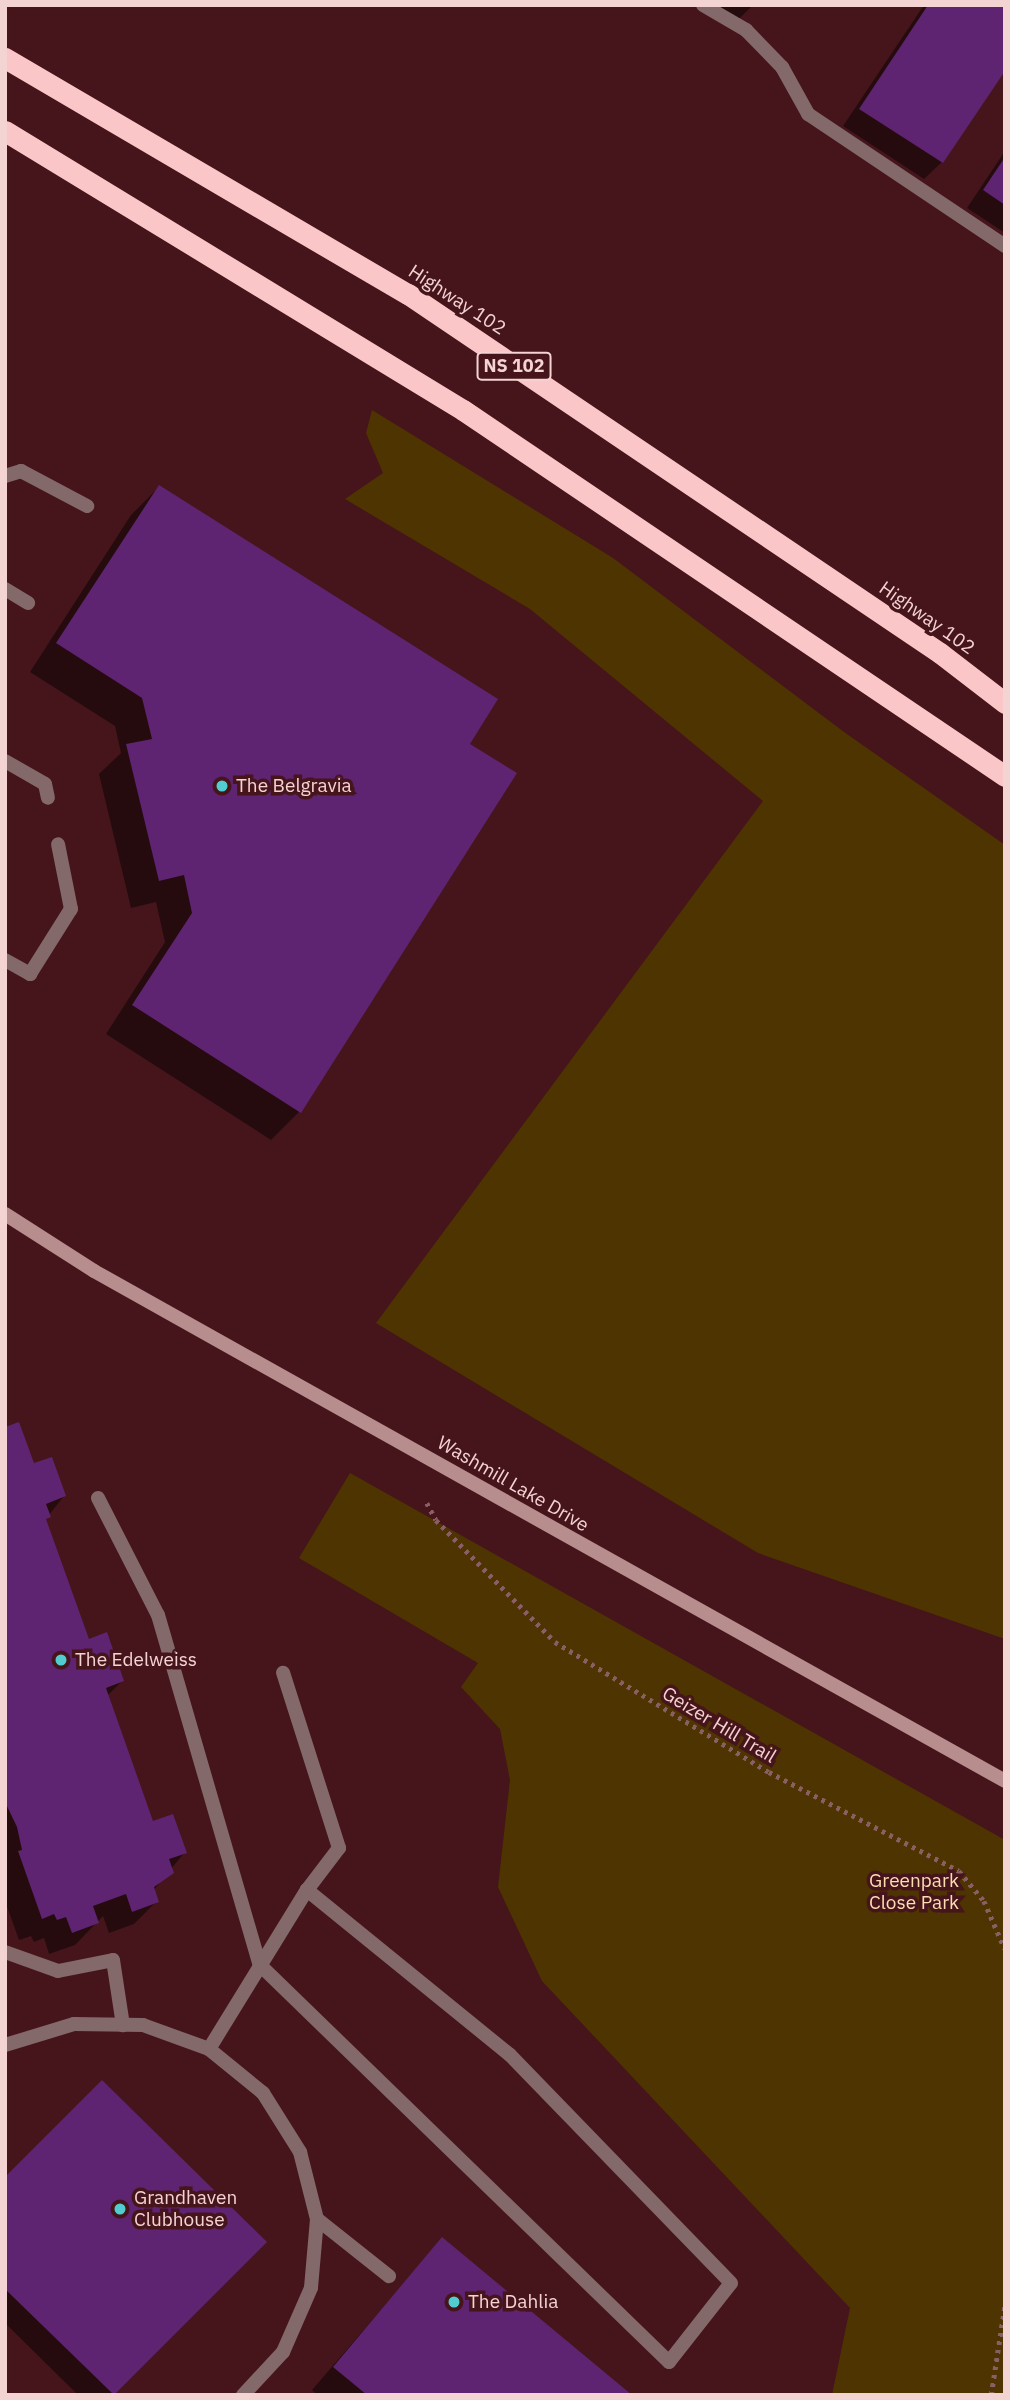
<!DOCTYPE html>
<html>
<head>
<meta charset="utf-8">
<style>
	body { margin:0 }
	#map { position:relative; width:1010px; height:2400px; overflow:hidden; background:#46151b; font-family:"IBM Plex Sans",sans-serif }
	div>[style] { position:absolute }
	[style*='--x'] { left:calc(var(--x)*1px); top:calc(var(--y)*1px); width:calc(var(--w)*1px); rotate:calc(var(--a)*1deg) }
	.green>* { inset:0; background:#4e3401 }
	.shadow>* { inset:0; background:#0007 }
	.building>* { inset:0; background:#5e2371 }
	.path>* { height:4.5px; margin-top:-2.25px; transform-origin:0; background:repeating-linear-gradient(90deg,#8a5f63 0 3.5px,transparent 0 8.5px) }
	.lane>* { height:14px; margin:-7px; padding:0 7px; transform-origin:7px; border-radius:7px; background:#836969 }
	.street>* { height:14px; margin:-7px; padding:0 7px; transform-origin:7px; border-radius:7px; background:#836969 }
	.secondary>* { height:14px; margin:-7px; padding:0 7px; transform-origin:7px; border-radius:7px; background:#b78d8e }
	.highway>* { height:21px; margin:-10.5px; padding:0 10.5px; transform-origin:10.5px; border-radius:10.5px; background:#fac6c7 }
	.dots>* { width:19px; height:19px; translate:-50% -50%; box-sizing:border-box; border:4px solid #46151b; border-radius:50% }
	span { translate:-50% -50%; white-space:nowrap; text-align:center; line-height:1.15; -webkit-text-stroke:7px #46151b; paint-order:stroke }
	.shield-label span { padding:2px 5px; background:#46151b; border:2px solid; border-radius:5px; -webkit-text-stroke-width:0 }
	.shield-label { font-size:18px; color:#f4d3d3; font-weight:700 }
	.street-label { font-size:19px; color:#f4d3d3 }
	.poi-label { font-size:19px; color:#f4d3d3 }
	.left { translate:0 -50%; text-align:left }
	.park-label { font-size:19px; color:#fcddb1 }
	.frame { position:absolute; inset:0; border:7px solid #f4d3d3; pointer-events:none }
</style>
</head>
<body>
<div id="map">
	<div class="green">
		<div style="clip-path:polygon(372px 410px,613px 558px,844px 732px,1005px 845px,1005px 1639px,758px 1553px,376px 1323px,763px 801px,530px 609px,345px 499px,383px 473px,366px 433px)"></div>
		<div style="clip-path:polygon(350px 1473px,1005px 1840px,1005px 2395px,832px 2395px,850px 2308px,542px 1981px,498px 1887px,510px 1780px,500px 1729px,461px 1687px,478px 1663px,299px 1558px)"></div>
	</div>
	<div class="shadow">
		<div style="clip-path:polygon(707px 5px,753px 5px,736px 22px)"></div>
		<div style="clip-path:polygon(924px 5px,1005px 5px,942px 162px,924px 179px,843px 126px)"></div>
		<div style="clip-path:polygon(1005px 151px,1005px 233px,967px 208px)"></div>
		<div style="clip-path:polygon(159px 487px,467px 744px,405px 947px,299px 1112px,271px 1140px,106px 1034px,165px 942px,156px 902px,131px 908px,99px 774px,121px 753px,115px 726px,30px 672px,131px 515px)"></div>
		<div style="clip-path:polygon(5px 1428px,33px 1465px,64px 1496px,45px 1520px,88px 1641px,122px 1681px,107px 1696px,152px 1823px,185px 1852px,153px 1891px,157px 1901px,134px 1924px,109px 1933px,103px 1916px,75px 1945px,49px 1954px,44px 1938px,34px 1942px,31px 1936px,19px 1940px,5px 1901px)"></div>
		<div style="clip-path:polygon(5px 2179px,264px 2242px,112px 2395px,78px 2395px,5px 2323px)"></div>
		<div style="clip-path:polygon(442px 2239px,629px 2395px,317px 2395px,312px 2390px)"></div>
	</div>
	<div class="building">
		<div style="clip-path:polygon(928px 5px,1005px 5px,1005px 71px,943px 163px,859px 109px)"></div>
		<div style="clip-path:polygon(1005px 157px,1005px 205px,983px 190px)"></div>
		<div style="clip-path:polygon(159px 485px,498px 699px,470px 744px,517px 773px,301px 1113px,132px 1005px,192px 913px,184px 875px,159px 881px,126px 744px,152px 739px,142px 698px,56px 643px)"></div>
		<div style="clip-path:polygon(19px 1422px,34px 1463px,52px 1457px,66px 1496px,46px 1504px,51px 1517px,46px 1519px,89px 1639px,107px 1632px,124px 1681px,106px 1688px,153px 1821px,173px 1814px,187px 1853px,169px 1859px,174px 1873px,154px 1887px,159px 1902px,132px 1912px,126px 1894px,93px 1906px,99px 1923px,72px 1933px,66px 1917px,57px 1920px,54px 1914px,42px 1919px,18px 1851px,22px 1850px,17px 1827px,5px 1802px,5px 1427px)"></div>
		<div style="clip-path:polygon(102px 2080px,267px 2242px,114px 2395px,5px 2289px,5px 2177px)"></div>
		<div style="clip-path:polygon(442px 2237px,632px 2395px,367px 2395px,333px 2367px)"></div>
	</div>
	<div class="path">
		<div style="--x:427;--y:1503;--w:19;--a:62"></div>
		<div style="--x:436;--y:1520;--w:170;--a:45.7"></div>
		<div style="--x:555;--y:1642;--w:250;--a:31.3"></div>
		<div style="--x:769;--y:1772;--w:214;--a:27.5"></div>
		<div style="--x:959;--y:1871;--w:39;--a:50"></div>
		<div style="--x:984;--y:1901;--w:52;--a:66.4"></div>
		<div style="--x:991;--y:2395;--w:92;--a:-81.3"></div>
	</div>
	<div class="lane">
		<div style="--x:703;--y:5;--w:50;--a:30.2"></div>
		<div style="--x:746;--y:30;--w:52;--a:45.8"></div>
		<div style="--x:782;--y:67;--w:54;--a:61"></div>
		<div style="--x:808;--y:114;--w:237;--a:33.8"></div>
		<div style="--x:5;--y:476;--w:17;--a:-17"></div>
		<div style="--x:21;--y:471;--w:75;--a:27.9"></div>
		<div style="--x:5;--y:589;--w:27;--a:31"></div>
		<div style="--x:5;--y:761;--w:46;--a:29.9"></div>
		<div style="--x:45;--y:784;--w:14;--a:78"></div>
		<div style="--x:5;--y:960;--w:29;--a:29"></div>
		<div style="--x:30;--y:974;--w:77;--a:-57.8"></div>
		<div style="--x:71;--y:909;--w:66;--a:-101.3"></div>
		<div style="--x:98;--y:1498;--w:131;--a:62.9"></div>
		<div style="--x:158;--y:1615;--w:365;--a:73.8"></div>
		<div style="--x:260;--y:1965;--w:570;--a:44.15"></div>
		<div style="--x:669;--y:2362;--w:100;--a:-51.9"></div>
		<div style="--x:731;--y:2283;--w:318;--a:-134.1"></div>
		<div style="--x:510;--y:2055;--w:262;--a:-140.9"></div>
		<div style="--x:307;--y:1890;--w:53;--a:-52.7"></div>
		<div style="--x:339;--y:1848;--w:184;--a:-107.7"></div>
		<div style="--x:5;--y:1952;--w:56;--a:19.7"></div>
		<div style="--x:58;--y:1971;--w:56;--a:-11.3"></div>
		<div style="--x:113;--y:1960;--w:66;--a:81.3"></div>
		<div style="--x:209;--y:2049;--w:187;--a:-58.4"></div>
		<div style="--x:317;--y:2219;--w:92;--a:38.4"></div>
	</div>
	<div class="street">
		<div style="--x:5;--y:2045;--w:72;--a:-16.9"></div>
		<div style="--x:74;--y:2024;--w:69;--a:0.8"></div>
		<div style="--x:143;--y:2025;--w:70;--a:20"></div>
		<div style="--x:209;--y:2049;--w:70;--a:39.2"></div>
		<div style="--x:263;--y:2093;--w:70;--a:57.9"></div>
		<div style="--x:300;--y:2152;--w:69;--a:75.8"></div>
		<div style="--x:317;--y:2219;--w:69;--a:95"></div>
		<div style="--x:311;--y:2288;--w:70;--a:113.6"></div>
		<div style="--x:283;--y:2352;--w:59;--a:132.9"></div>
	</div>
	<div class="secondary">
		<div style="--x:5;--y:1214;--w:106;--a:32.6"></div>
		<div style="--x:94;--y:1271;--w:1044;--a:29.24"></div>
	</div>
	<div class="highway">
		<div style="--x:5;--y:58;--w:467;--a:30.4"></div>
		<div style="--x:408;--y:294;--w:642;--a:34.01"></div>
		<div style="--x:940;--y:653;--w:82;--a:37.6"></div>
		<div style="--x:5;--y:131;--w:536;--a:31.35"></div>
		<div style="--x:463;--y:410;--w:654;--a:34.03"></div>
	</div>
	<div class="dots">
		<div style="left:222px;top:786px;background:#52cdcf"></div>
		<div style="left:61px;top:1660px;background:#52cdcf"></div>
		<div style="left:120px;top:2209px;background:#52cdcf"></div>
		<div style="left:454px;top:2302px;background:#52cdcf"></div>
	</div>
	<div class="shield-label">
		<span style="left:514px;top:366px">NS 102</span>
	</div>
	<div class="street-label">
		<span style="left:457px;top:300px;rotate:33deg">Highway 102</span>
		<span style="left:927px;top:618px;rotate:35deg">Highway 102</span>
		<span style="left:513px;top:1484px;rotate:30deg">Washmill Lake Drive</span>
		<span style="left:719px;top:1725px;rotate:31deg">Geizer Hill Trail</span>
	</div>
	<div class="poi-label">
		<span class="left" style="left:236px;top:786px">The Belgravia</span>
		<span class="left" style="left:75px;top:1660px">The Edelweiss</span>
		<span class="left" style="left:134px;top:2209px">Grandhaven<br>Clubhouse</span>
		<span class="left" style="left:468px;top:2302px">The Dahlia</span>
	</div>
	<div class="park-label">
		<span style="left:914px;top:1892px">Greenpark<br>Close Park</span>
	</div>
	<div class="frame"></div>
</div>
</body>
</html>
